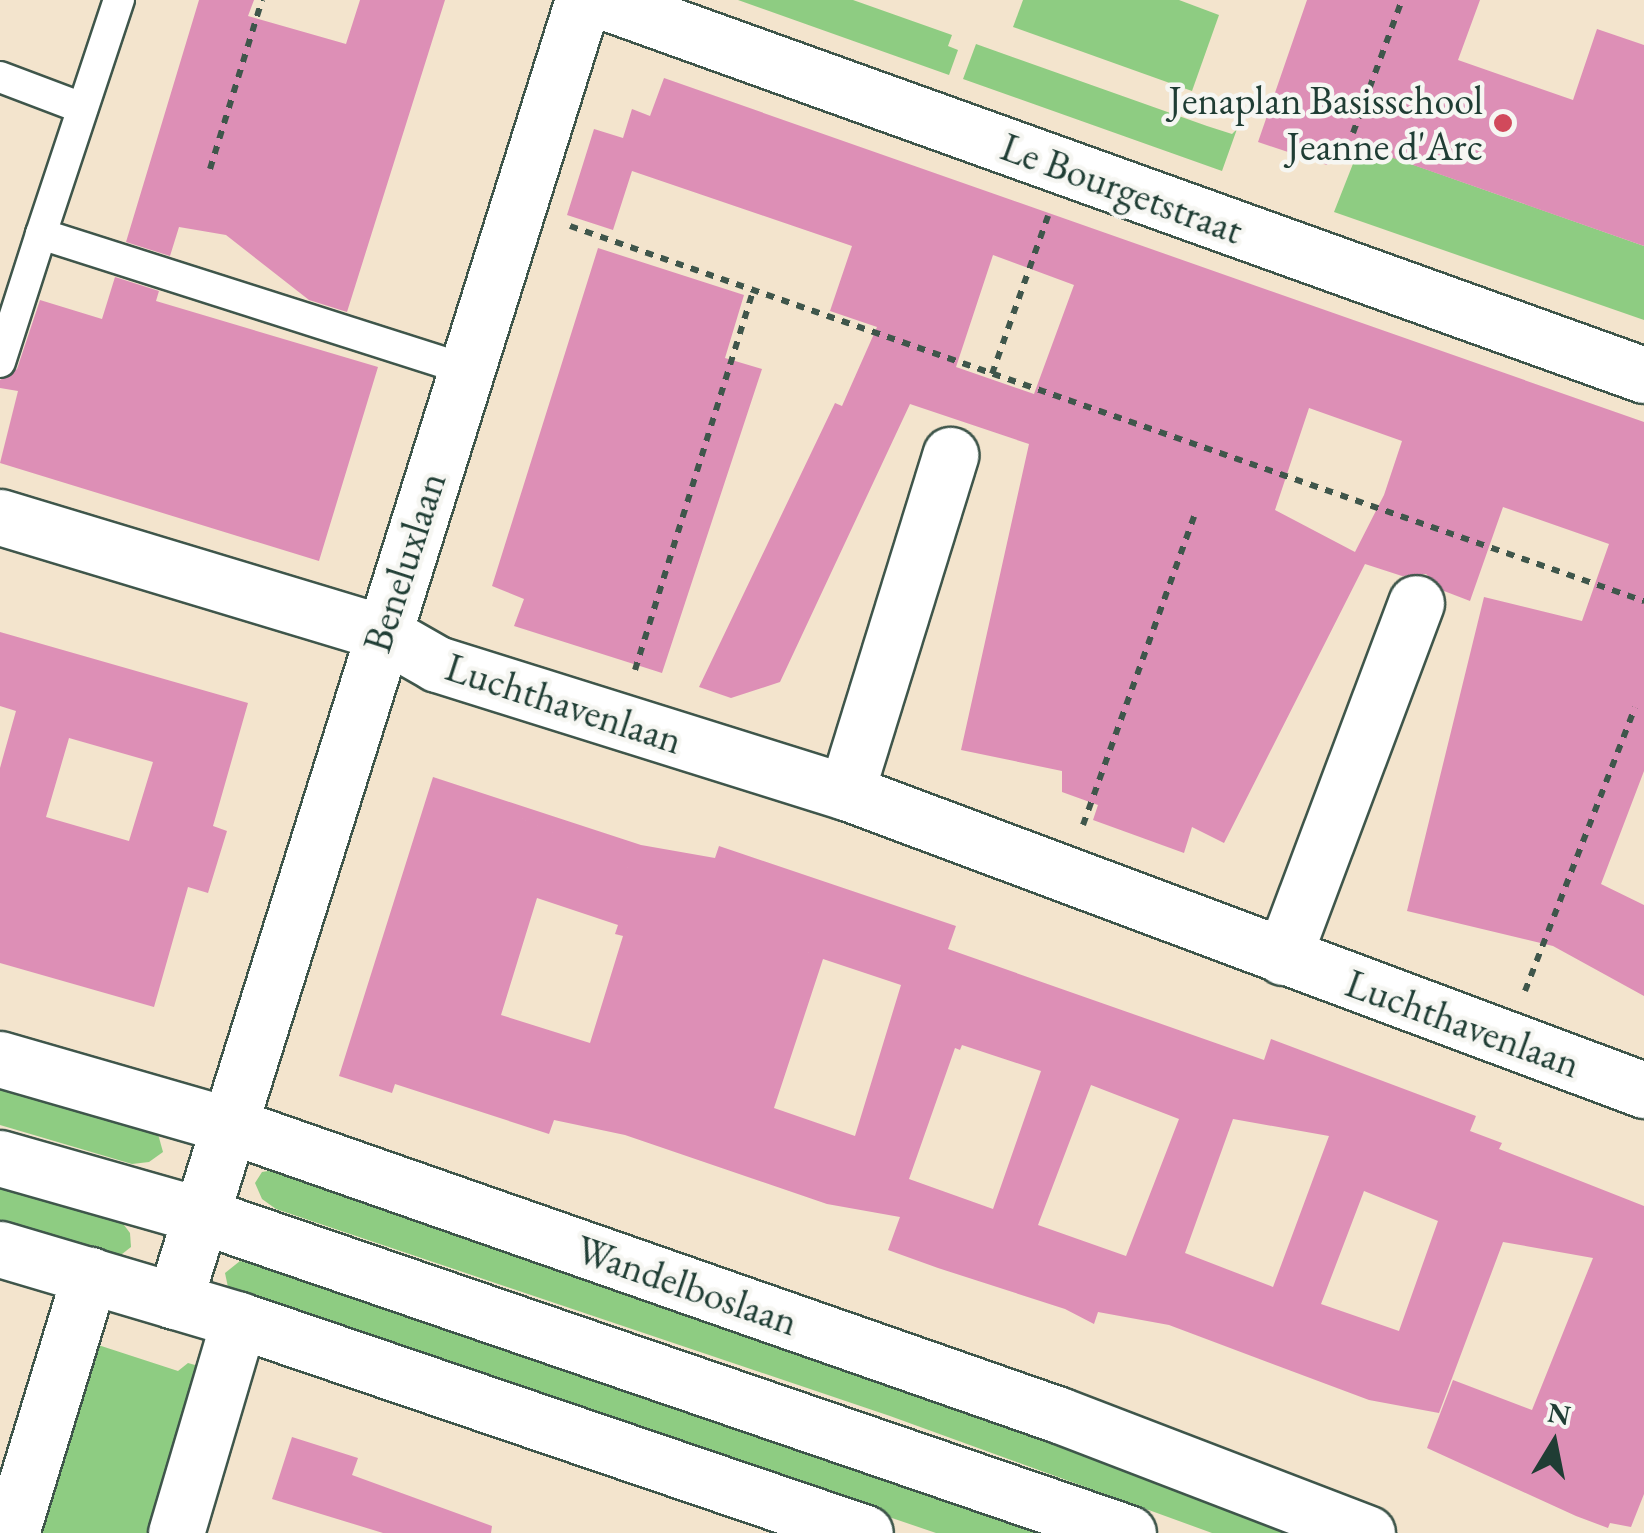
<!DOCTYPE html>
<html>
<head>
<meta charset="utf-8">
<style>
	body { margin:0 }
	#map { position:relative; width:1644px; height:1533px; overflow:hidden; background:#f3e4cd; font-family:"EB Garamond",serif }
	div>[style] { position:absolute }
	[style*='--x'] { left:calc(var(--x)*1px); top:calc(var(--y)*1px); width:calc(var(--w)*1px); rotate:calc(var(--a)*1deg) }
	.green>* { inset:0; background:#8ecc82 }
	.building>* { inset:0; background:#dd8fb6 }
	.path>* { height:6px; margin-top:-3px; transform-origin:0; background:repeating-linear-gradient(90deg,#3f564b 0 8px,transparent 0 16px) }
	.roads { filter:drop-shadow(2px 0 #3f564b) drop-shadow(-2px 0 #3f564b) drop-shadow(0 2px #3f564b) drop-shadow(0 -2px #3f564b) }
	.lane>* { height:30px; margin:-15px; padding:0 15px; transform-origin:15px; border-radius:15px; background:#fff }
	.street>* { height:55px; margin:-27.5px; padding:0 27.5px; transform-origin:27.5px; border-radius:27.5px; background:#fff }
	.secondary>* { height:55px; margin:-27.5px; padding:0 27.5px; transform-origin:27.5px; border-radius:27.5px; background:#fff }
	.dots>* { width:28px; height:28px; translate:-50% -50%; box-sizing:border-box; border:5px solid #f6f6f2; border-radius:50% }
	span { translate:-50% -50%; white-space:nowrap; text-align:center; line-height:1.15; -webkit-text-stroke:9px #f6f6f2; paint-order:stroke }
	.poi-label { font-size:40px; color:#1f3d34 }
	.right { translate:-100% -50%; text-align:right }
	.street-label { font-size:40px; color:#1f3d34 }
	.north { position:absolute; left:1504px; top:1393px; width:100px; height:100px; -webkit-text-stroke:8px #f6f6f2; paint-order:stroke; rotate:10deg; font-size:28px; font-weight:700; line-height:40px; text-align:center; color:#1f3d34 }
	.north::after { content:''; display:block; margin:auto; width:35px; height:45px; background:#1f3d34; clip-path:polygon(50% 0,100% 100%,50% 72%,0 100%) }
</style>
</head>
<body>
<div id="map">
	<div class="green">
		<div style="clip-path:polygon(738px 0,853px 0,952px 35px,948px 46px,958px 50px,949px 75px)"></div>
		<div style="clip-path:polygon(1023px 0,1179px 0,1219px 15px,1192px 91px,1013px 27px)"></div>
		<div style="clip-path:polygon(976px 44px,1207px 126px,1232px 134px,1237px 129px,1222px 171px,963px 79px)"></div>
		<div style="clip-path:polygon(1360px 146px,1644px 246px,1644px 320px,1334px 212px)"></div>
		<div style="clip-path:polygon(0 1086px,158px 1134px,163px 1152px,149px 1162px,132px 1164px,0 1125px)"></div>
		<div style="clip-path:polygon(274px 1170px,504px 1244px,1320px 1533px,1212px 1533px,890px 1416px,276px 1209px,262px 1199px,255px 1183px,262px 1172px)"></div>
		<div style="clip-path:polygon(0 1184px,121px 1221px,130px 1233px,131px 1247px,117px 1258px,0 1223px)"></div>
		<div style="clip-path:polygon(240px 1261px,303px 1278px,1047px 1533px,936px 1533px,229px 1292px,225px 1273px)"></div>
		<div style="clip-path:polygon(92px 1343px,178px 1371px,188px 1363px,202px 1367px,154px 1533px,30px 1533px)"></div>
	</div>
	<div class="building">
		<div style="clip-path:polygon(199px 0,254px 0,248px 16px,346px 44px,360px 0,445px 0,347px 312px,309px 300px,226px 235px,179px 227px,170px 256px,126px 242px)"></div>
		<div style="clip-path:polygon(1307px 0,1480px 0,1458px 60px,1573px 100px,1597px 29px,1644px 45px,1644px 246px,1336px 138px,1327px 165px,1258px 142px)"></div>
		<div style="clip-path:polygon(evenodd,664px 78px,1644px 422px,1644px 771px,1601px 884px,1644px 905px,1644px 996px,1553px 946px,1407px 911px,1484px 597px,1582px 621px,1609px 544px,1503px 507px,1470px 601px,1444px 591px,1426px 574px,1402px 576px,1365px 564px,1224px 843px,1192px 827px,1184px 853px,1093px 820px,1098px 805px,1062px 792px,1062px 771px,961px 750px,1029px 444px,910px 404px,780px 682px,731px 698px,699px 687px,835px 403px,842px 406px,877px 327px,830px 311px,852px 246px,632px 171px,613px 230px,567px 215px,594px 129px,623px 138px,632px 109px,650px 116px,664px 78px,993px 255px,1074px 285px,1034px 394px,956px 367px,993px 255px,664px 78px,1309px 408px,1402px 441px,1384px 495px,1355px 552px,1275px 510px,1309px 408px)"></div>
		<div style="clip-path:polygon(598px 248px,744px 295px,725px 358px,762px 369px,662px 673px,514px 626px,524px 599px,492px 586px)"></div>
		<div style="clip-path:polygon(115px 277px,159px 291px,156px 301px,378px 367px,319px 561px,0 463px,18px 391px,0 388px,0 380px,17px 369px,40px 300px,102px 319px)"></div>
		<div style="clip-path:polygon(evenodd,0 632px,248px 703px,213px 826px,227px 831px,208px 893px,188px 887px,154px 1007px,0 963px,0 768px,16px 711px,0 706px,0 632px,69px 738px,153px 762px,129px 841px,46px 817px,69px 738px)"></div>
		<div style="clip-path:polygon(evenodd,433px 777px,641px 845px,715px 858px,719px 846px,956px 926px,948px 949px,1264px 1060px,1271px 1039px,1476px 1116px,1470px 1131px,1502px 1143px,1499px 1149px,1644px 1206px,1644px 1494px,1631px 1527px,1610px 1523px,1608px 1528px,1576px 1516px,1427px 1448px,1453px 1380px,1532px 1410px,1593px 1258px,1503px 1242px,1439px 1413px,1369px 1400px,1169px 1325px,1098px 1312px,1094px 1324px,1065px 1309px,938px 1268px,888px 1250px,900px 1217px,827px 1204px,625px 1135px,554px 1120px,549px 1134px,395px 1084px,392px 1093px,339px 1076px,433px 777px,537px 898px,618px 925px,615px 934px,623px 936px,590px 1043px,501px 1015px,537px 898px,433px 777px,823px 959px,901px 985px,855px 1136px,774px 1108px,823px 959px,433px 777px,962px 1045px,1041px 1071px,993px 1209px,909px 1179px,955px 1048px,960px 1050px,962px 1045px,433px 777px,1091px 1085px,1179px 1119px,1126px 1256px,1038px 1225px,1091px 1085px,433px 777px,1233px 1119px,1329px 1136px,1273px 1287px,1185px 1253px,1233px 1119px,433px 777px,1364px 1191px,1438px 1221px,1399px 1331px,1321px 1304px,1364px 1191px)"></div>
		<div style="clip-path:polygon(292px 1437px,358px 1458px,352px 1475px,492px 1526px,491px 1533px,383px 1533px,272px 1499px)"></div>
	</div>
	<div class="path">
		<div style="--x:1353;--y:133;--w:142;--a:-69.8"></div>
		<div style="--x:210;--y:169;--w:177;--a:-72.9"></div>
		<div style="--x:570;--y:226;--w:1138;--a:19.25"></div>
		<div style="--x:992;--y:374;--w:168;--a:-70.5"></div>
		<div style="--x:635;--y:670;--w:399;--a:-72.7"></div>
		<div style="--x:1083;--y:825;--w:328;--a:-70.2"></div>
		<div style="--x:1525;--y:991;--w:304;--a:-68.8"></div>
	</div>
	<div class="roads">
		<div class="lane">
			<div style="--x:0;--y:77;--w:88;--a:20.7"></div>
			<div style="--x:41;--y:234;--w:247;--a:-71.6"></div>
			<div style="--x:0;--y:362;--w:134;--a:-72.2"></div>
			<div style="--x:41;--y:234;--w:446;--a:17.7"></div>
		</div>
		<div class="street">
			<div style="--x:600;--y:0;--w:1109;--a:19.76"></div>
			<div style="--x:0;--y:517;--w:398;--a:16.8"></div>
			<div style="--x:381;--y:632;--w:64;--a:29.7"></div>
			<div style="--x:437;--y:664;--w:429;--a:17.4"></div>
			<div style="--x:846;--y:792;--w:852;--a:20.48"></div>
			<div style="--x:846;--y:792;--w:353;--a:-72.8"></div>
			<div style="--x:1283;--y:957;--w:378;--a:-69.4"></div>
			<div style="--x:0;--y:1059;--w:238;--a:16.1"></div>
			<div style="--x:229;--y:1125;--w:879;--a:19.26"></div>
			<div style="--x:1059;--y:1415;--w:330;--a:21"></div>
			<div style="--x:0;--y:1249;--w:249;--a:16.5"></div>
			<div style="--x:239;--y:1320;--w:661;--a:18.79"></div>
			<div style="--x:174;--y:1301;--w:1364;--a:-72.55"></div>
			<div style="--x:11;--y:1533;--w:270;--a:-73"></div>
			<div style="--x:176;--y:1533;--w:222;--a:-73.5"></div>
		</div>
		<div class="secondary">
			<div style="--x:0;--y:1158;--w:208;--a:15.9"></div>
			<div style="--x:200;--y:1215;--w:981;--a:18.92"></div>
		</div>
	</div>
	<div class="dots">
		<div style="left:1503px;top:123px;background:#d1495b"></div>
	</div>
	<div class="poi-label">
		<span class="right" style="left:1483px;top:123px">Jenaplan Basisschool<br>Jeanne d'Arc</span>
	</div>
	<div class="street-label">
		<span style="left:1122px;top:188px;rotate:20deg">Le Bourgetstraat</span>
		<span style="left:404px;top:562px;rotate:-72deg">Beneluxlaan</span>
		<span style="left:564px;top:703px;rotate:18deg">Luchthavenlaan</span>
		<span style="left:1463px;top:1023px;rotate:20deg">Luchthavenlaan</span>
		<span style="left:687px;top:1285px;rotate:19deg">Wandelboslaan</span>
	</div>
	<div class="north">N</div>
</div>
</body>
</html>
